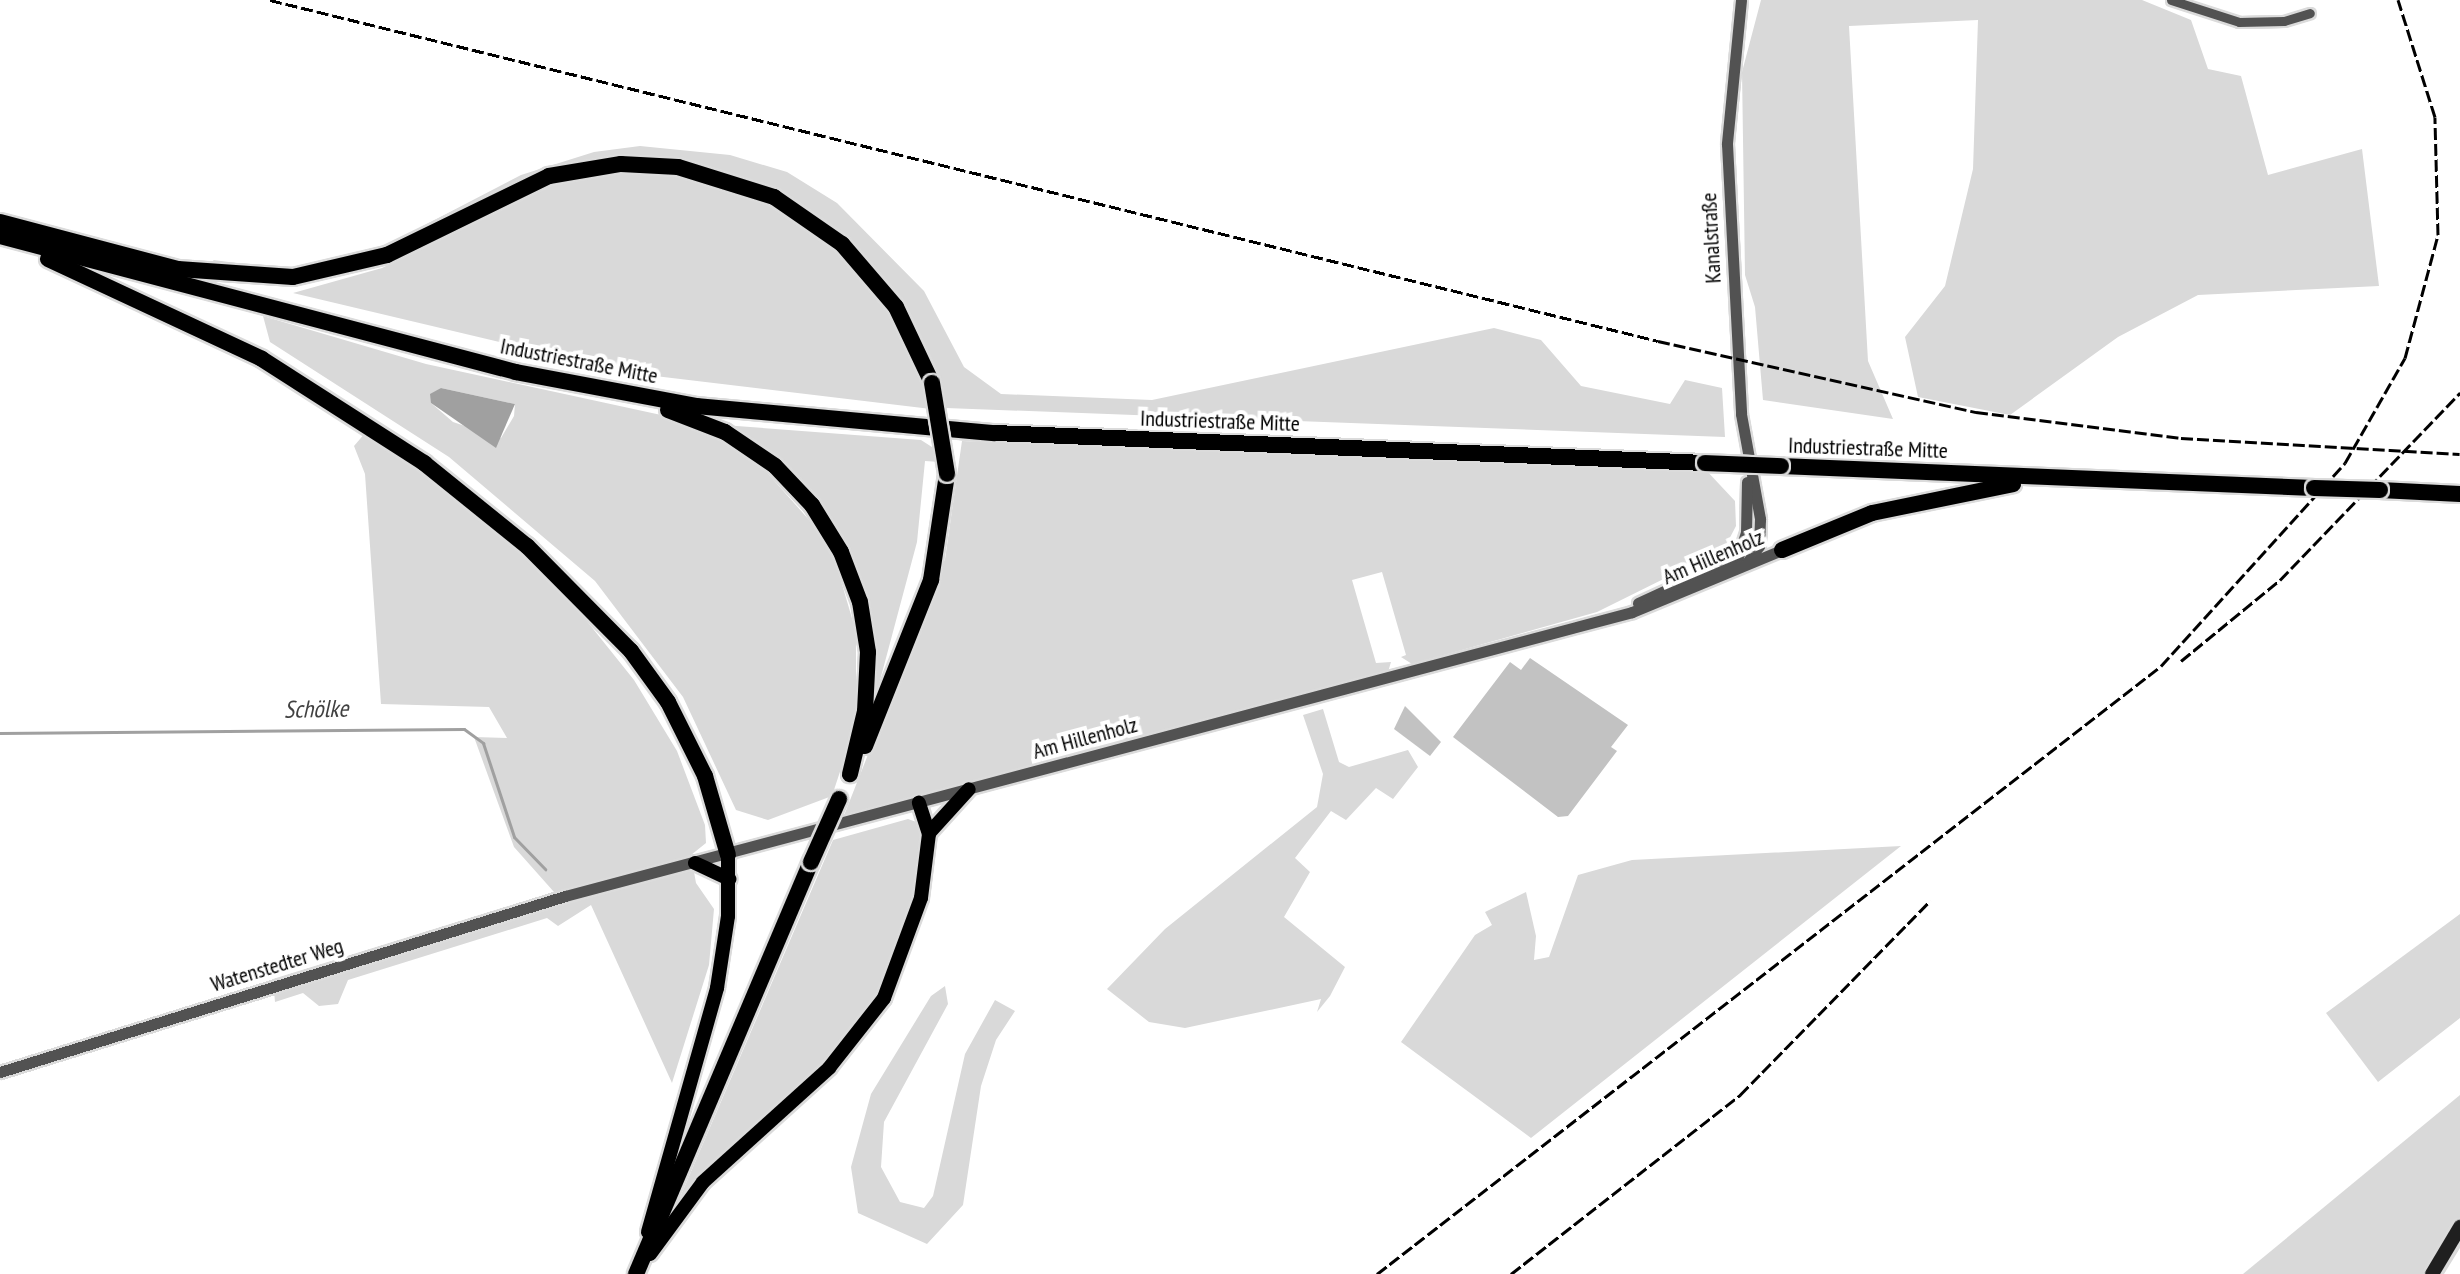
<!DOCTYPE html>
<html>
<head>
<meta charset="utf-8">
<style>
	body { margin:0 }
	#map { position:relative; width:2460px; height:1274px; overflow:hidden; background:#fff; font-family:"PT Sans Narrow",sans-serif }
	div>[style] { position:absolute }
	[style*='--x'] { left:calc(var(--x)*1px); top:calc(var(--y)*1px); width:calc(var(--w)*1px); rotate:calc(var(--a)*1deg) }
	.green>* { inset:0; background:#d9d9d9 }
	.water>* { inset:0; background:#a0a0a0 }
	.stream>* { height:3px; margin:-1.5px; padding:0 1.5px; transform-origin:1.5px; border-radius:1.5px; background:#a0a0a0 }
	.building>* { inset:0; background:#c2c2c2 }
	.roads { filter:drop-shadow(2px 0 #dbdbdb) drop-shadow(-2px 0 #dbdbdb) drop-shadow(0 2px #dbdbdb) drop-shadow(0 -2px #dbdbdb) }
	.minor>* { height:9px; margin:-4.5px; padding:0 4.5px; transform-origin:4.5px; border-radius:4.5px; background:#525252 }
	.tertiary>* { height:11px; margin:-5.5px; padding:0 5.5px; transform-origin:5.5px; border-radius:5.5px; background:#525252 }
	.secondary>* { height:14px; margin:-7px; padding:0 7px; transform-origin:7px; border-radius:7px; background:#1f1f1f }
	.primary>* { height:14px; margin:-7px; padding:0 7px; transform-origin:7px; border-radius:7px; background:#000 }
	.trunk>* { height:16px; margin:-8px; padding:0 8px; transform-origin:8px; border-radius:8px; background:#000 }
	.rail>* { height:3px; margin-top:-1.5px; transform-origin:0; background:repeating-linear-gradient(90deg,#000 0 12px,transparent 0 16px) }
	.bridges { filter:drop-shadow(2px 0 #dbdbdb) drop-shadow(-2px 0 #dbdbdb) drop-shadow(0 2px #dbdbdb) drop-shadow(0 -2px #dbdbdb) }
	.trunk-bridge>* { height:16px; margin:-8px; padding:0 8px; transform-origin:8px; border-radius:8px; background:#000 }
	span { translate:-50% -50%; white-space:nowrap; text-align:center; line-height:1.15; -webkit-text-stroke:8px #fff; paint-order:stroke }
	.street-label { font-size:22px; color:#000 }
	.water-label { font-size:24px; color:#414141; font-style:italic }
</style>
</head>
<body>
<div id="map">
	<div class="green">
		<div style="clip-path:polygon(1761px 0,2142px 0,2191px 20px,2208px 69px,2241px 76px,2268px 175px,2362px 149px,2379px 286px,2198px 295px,2118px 337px,2010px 415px,1918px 397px,1905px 337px,1945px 286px,1973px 169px,1978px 20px,1849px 26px,1868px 361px,1893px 419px,1763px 400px,1755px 307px,1745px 275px,1742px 72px)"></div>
		<div style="clip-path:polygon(640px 146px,730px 155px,787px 172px,837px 203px,924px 291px,964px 367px,1001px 394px,1152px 400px,1494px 328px,1541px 340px,1581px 386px,1670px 404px,1685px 380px,1722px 388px,1725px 437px,946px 408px,911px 322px,860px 253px,792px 200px,691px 164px,544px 172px,397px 245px,313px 271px,217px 266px,213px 260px,285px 269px,373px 252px,521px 175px,594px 152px)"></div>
		<div style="clip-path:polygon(610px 172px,678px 174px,755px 197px,842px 254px,870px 281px,906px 335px,931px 409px,630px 373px,293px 293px,382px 268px,546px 186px)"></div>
		<div style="clip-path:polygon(evenodd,263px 316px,426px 364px,675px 418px,755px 459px,818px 530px,837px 567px,856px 632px,856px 723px,832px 796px,768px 820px,736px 810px,683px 697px,595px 581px,449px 457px,270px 342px,263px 316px,441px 388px,515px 404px,514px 416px,501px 438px,453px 422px,431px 403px,441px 388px)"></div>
		<div style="clip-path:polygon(723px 425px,921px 440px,935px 449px,940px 462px,925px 461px,917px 542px,867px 729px,873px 690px,839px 536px)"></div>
		<div style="clip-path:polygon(366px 432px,436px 475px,554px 580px,634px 680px,677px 751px,705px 825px,706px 843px,691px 855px,696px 883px,714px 909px,709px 965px,672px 1083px,591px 905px,558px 926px,547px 918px,348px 980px,338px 1004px,319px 1006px,303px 993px,275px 1002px,273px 979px,554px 892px,514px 847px,474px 737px,507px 738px,489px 707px,381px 704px,365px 474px,354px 446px)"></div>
		<div style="clip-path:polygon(962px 441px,1705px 469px,1735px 501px,1736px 526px,1724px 549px,1597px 612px,1412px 664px,1401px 657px,1406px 655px,1382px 572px,1352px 580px,1376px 663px,1391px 662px,1388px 672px,843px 818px,945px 559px)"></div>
		<div style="clip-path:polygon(1323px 709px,1339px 762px,1349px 767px,1408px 750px,1418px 767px,1393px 799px,1376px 788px,1346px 820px,1331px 811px,1295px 858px,1310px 872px,1284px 917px,1345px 967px,1330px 996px,1317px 1012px,1321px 999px,1185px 1028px,1149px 1022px,1107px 989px,1165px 929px,1317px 807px,1323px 774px,1303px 715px)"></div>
		<div style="clip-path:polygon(908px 819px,922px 824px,916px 881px,908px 926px,887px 983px,840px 1051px,726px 1150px,678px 1202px,833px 840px)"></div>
		<div style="clip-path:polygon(1901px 846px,1531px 1138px,1401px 1042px,1475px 935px,1492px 925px,1485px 912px,1526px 892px,1536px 936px,1534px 960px,1549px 957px,1578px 875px,1632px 860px)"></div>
		<div style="clip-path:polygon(2460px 914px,2460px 1018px,2378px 1082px,2326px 1013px)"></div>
		<div style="clip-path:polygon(945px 986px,948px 1004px,884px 1122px,881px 1167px,900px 1202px,924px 1208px,933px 1196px,965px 1054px,995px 1000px,1015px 1011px,996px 1040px,981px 1086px,963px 1205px,927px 1244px,858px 1213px,851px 1167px,871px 1094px,931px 996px)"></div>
		<div style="clip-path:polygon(2460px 1095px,2460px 1248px,2444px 1274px,2243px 1274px)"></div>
	</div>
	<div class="water">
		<div style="clip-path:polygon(441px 388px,515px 404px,496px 448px,431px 403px,430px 394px)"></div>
	</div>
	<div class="stream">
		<div style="--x:0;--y:733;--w:464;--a:-0.5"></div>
		<div style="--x:464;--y:729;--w:24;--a:36"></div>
		<div style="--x:483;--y:743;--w:99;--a:71.7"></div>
		<div style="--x:514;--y:837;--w:45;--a:45.9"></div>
	</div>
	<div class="building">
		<div style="clip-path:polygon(1530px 658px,1628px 725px,1611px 747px,1617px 751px,1568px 816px,1558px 817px,1453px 737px,1510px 662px,1521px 670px)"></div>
		<div style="clip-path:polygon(1405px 706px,1441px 742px,1430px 756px,1394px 729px)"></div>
	</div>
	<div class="roads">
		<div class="minor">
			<div style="--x:2171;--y:0;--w:71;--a:17.9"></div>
			<div style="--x:2239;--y:22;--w:45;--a:-1.3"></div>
			<div style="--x:2284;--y:21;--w:27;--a:-17"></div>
		</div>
		<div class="tertiary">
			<div style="--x:1741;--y:0;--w:145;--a:95.6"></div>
			<div style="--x:1727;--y:144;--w:270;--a:87"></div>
			<div style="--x:1741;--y:414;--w:107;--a:79.7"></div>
			<div style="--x:1760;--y:519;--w:27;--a:92"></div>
			<div style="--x:1759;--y:546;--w:22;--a:126"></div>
			<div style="--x:1638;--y:603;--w:110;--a:-24.7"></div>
			<div style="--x:1738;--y:557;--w:25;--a:-72"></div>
			<div style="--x:1746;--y:533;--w:51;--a:-88.9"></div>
			<div style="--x:0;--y:1072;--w:592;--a:-17.3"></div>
			<div style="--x:565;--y:896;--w:1104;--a:-14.9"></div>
			<div style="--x:1632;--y:612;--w:162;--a:-22.5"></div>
		</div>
		<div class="secondary">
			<div style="--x:2432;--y:1274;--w:55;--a:-59.2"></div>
		</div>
		<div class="primary">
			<div style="--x:929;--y:833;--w:59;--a:-47.7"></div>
			<div style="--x:695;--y:863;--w:38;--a:25"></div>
			<div style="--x:648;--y:1232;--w:254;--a:-74.2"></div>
			<div style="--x:717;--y:988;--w:73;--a:-81.3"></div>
			<div style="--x:728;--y:916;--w:61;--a:-90"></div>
			<div style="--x:650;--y:1254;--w:89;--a:-53.6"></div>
			<div style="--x:703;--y:1182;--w:170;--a:-42.1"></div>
			<div style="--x:829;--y:1068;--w:89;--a:-51.8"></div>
			<div style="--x:884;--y:998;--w:107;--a:-69.7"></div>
			<div style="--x:921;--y:898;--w:64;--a:-82.9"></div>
			<div style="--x:929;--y:834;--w:33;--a:-108"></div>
		</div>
		<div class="trunk">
			<div style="--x:0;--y:222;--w:184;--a:14.8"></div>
			<div style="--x:178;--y:269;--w:115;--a:4"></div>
			<div style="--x:293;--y:277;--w:97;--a:-13.2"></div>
			<div style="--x:387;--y:255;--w:180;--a:-26"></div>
			<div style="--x:549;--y:176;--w:73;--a:-9.5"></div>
			<div style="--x:621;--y:164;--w:57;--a:3"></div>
			<div style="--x:678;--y:167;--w:101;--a:17.4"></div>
			<div style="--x:774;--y:197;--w:83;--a:34.7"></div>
			<div style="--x:842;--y:244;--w:83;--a:49.4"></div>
			<div style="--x:896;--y:307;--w:84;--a:64.7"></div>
			<div style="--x:0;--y:236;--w:534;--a:14.77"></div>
			<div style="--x:516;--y:372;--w:183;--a:10.7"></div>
			<div style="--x:696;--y:406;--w:300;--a:5.2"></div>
			<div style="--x:995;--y:433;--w:711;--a:2.42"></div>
			<div style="--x:48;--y:259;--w:236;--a:25"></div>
			<div style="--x:262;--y:359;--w:193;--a:32.7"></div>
			<div style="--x:424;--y:463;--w:132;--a:38.9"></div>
			<div style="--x:527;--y:546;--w:148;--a:45.3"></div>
			<div style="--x:631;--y:651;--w:63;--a:54"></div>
			<div style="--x:668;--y:702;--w:83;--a:63.4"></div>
			<div style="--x:705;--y:776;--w:82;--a:73.8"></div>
			<div style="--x:668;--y:410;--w:61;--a:21.1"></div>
			<div style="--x:725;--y:432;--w:60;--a:34.2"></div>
			<div style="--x:775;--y:466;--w:54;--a:46.5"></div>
			<div style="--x:812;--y:505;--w:55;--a:58.3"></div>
			<div style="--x:841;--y:552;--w:53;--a:69.2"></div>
			<div style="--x:860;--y:602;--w:51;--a:80.9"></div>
			<div style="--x:868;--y:652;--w:59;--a:92.9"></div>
			<div style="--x:865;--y:711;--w:65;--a:103.4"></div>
			<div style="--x:1781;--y:466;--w:533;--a:2.36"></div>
			<div style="--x:2380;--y:490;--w:80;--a:2.9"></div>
			<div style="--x:1782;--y:550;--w:97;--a:-22.3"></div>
			<div style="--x:1872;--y:513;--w:144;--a:-11.6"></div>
			<div style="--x:865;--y:746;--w:179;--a:-68.3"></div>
			<div style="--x:931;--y:580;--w:107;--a:-81.4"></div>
			<div style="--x:636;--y:1274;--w:448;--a:-67"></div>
		</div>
	</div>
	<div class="rail">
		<div style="--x:270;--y:0;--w:1429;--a:13.8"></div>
		<div style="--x:1658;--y:341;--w:326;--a:12.6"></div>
		<div style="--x:1976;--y:412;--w:207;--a:7.2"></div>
		<div style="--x:2181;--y:438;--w:279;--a:3.3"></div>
		<div style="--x:2181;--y:661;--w:128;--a:-39.3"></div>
		<div style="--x:2280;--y:580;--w:260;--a:-46.1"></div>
		<div style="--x:1377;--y:1274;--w:992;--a:-37.79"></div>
		<div style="--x:2161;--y:666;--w:274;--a:-47.8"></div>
		<div style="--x:2345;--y:463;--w:121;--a:-60.3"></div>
		<div style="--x:2405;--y:358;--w:127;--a:-75"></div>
		<div style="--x:2438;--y:235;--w:118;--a:-91.5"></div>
		<div style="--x:2435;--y:117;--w:123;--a:-107.5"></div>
		<div style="--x:1511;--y:1274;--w:291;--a:-38"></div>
		<div style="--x:1740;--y:1095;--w:272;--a:-45.6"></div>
	</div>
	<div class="bridges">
		<div class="trunk-bridge">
			<div style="--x:932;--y:383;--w:92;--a:80.6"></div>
			<div style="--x:1705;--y:463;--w:76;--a:2.3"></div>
			<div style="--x:2314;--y:488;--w:66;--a:1.7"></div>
			<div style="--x:811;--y:862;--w:69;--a:-66"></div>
		</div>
	</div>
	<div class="street-label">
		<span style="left:1711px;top:238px;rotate:-93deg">Kanalstraße</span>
		<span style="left:579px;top:361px;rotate:11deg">Industriestraße Mitte</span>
		<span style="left:1220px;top:421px;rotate:2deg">Industriestraße Mitte</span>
		<span style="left:1868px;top:448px;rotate:2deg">Industriestraße Mitte</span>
		<span style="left:1713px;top:557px;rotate:-23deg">Am Hillenholz</span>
		<span style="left:1085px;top:738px;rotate:-15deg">Am Hillenholz</span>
		<span style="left:277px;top:965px;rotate:-17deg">Watenstedter Weg</span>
	</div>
	<div class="water-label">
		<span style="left:316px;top:709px;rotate:-1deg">Schölke</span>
	</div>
</div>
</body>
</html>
